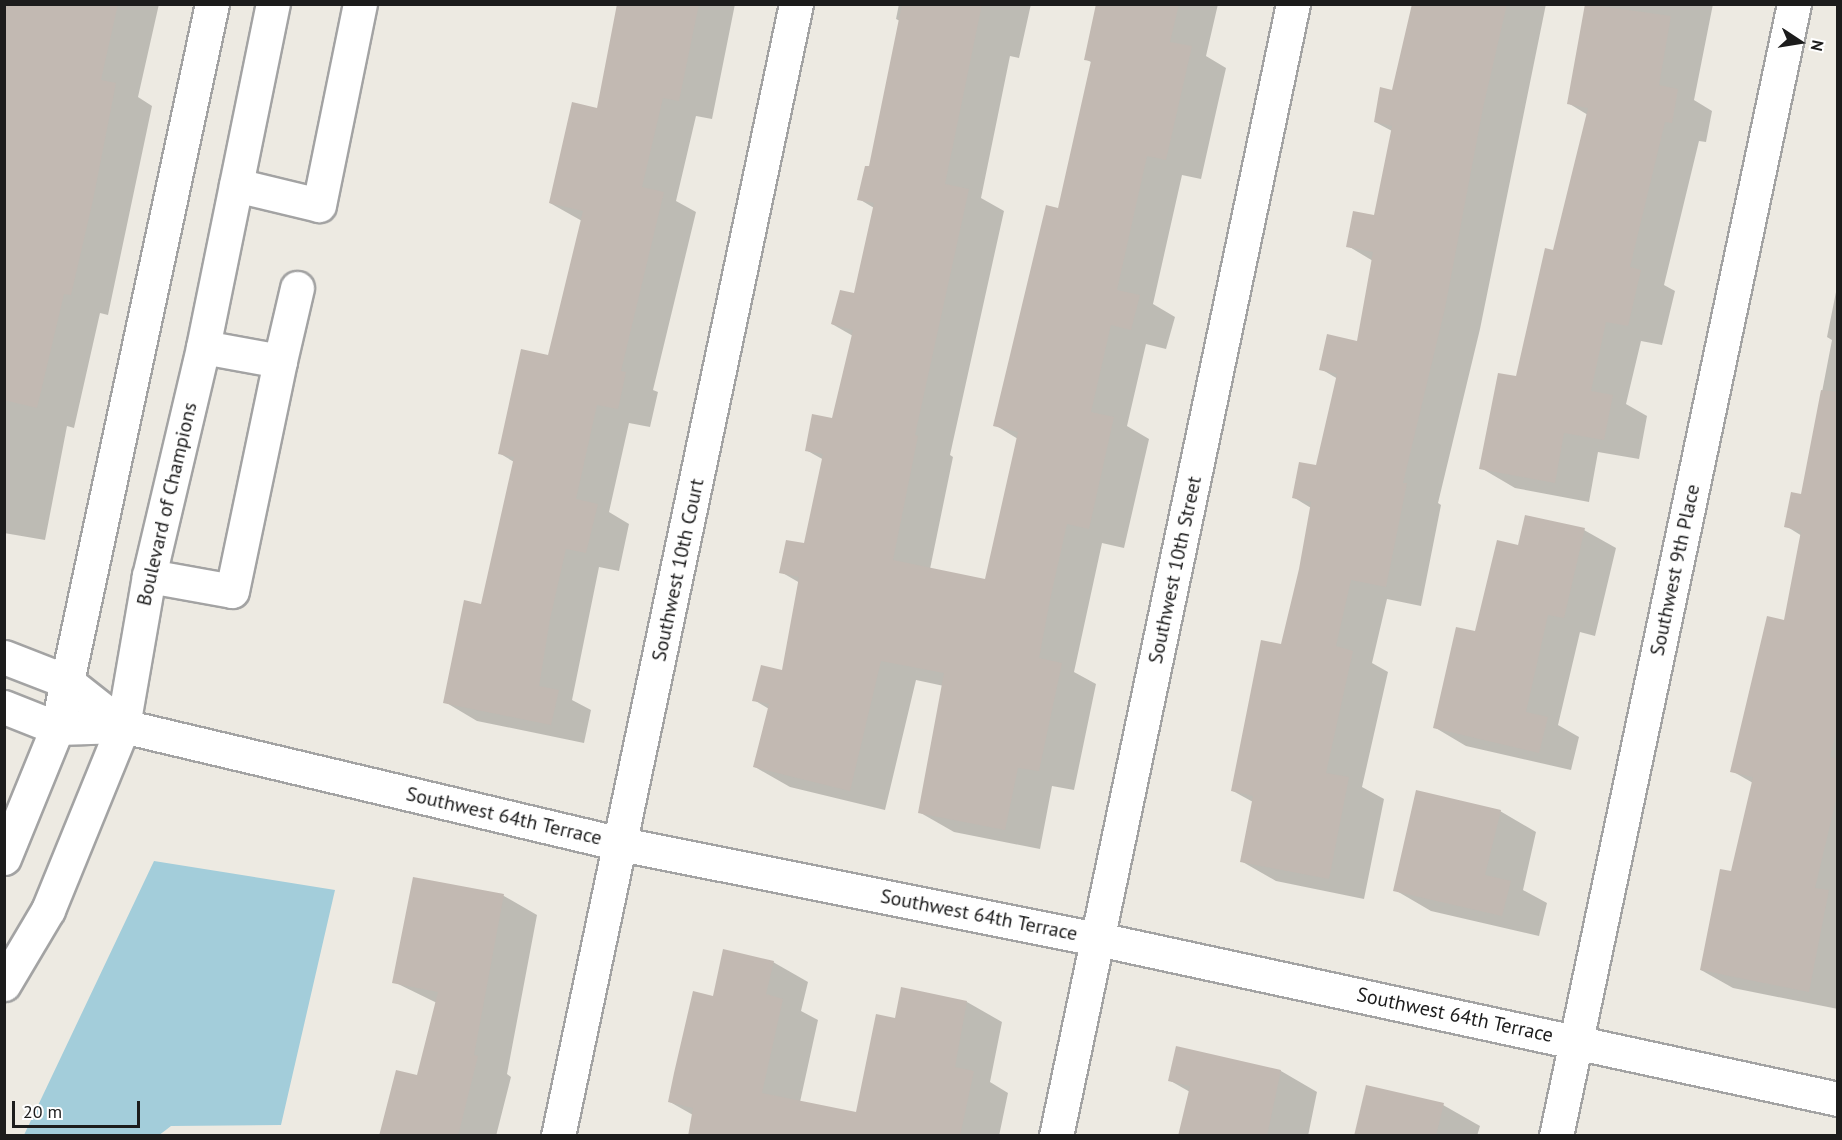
<!DOCTYPE html>
<html>
<head>
<meta charset="utf-8">
<style>
	body { margin:0 }
	#map { position:relative; width:1842px; height:1140px; overflow:hidden; background:#edeae2; font-family:"PT Sans",sans-serif }
	div>[style] { position:absolute }
	[style*='--x'] { left:calc(var(--x)*1px); top:calc(var(--y)*1px); width:calc(var(--w)*1px); rotate:calc(var(--a)*1deg) }
	.water>* { inset:0; background:#a3cdda }
	.shadow>* { inset:0; background:#0003 }
	.building>* { inset:0; background:#c2b9b2 }
	.roads { filter:drop-shadow(2px 0 #a3a3a3) drop-shadow(-2px 0 #a3a3a3) drop-shadow(0 2px #a3a3a3) drop-shadow(0 -2px #a3a3a3) }
	.minor>* { height:33px; margin:-16.5px; padding:0 16.5px; transform-origin:16.5px; border-radius:16.5px; background:#fff }
	span { translate:-50% -50%; white-space:nowrap; text-align:center; line-height:1.15; -webkit-text-stroke:5px #fff; paint-order:stroke }
	.street-label { font-size:20px; color:#1c1c1c }
	.frame { position:absolute; inset:0; border:6px solid #1c1c1c; pointer-events:none }
	.north { position:absolute; left:1770px; top:12px; width:60px; height:60px; -webkit-text-stroke:4px #fff; paint-order:stroke; rotate:102deg; font-size:16px; font-weight:700; line-height:24px; text-align:center; color:#1c1c1c }
	.north::after { content:''; display:block; margin:auto; width:21px; height:27px; background:#1c1c1c; clip-path:polygon(50% 0,100% 100%,50% 72%,0 100%) }
	.scale { position:absolute; left:12px; top:1101px; width:128px; height:27px; box-sizing:border-box; border:3px solid #1c1c1c; border-top:0; padding-left:8px; font-size:18px; line-height:21px; white-space:nowrap; color:#1c1c1c; -webkit-text-stroke:4px #fff; paint-order:stroke }
</style>
</head>
<body>
<div id="map">
	<div class="water">
		<div style="clip-path:polygon(154px 861px,335px 890px,281px 1125px,171px 1126px,158px 1136px,24px 1135px)"></div>
	</div>
	<div class="shadow">
		<div style="clip-path:polygon(7px 4px,159px 4px,138px 97px,152px 106px,108px 315px,100px 313px,74px 428px,67px 426px,45px 540px,4px 533px)"></div>
		<div style="clip-path:polygon(619px 4px,735px 4px,712px 119px,696px 116px,676px 201px,696px 212px,653px 390px,658px 392px,650px 427px,629px 423px,609px 512px,629px 524px,619px 571px,599px 567px,572px 700px,591px 710px,584px 743px,477px 721px,445px 702px,482px 606px,514px 462px,499px 453px,550px 356px,582px 221px,550px 203px,599px 110px)"></div>
		<div style="clip-path:polygon(899px 4px,1031px 4px,1019px 58px,1010px 56px,981px 198px,1004px 211px,950px 455px,953px 457px,930px 569px,987px 581px,1018px 439px,995px 425px,1059px 210px,1093px 63px,1085px 59px,1098px 4px,1218px 4px,1206px 56px,1226px 68px,1218px 103px,1201px 179px,1182px 175px,1153px 304px,1175px 317px,1166px 349px,1146px 344px,1127px 426px,1149px 439px,1124px 548px,1102px 543px,1074px 672px,1096px 684px,1074px 790px,1052px 786px,1040px 849px,954px 832px,919px 812px,944px 686px,916px 680px,885px 810px,790px 787px,755px 767px,769px 709px,754px 700px,783px 672px,800px 583px,781px 572px,806px 545px,824px 460px,806px 450px,833px 420px,853px 336px,832px 324px,855px 295px,874px 208px,859px 199px,870px 168px,900px 21px,896px 19px)"></div>
		<div style="clip-path:polygon(1413px 4px,1546px 4px,1480px 329px,1438px 503px,1441px 505px,1421px 606px,1387px 599px,1372px 663px,1388px 672px,1362px 787px,1384px 799px,1364px 899px,1276px 881px,1241px 861px,1253px 802px,1233px 791px,1262px 642px,1283px 646px,1300px 569px,1311px 508px,1293px 497px,1317px 467px,1338px 379px,1321px 369px,1358px 343px,1373px 261px,1348px 246px,1375px 217px,1392px 131px,1375px 122px,1393px 91px)"></div>
		<div style="clip-path:polygon(1587px 4px,1713px 4px,1694px 100px,1712px 111px,1706px 142px,1699px 141px,1664px 285px,1675px 291px,1662px 345px,1641px 341px,1626px 404px,1647px 416px,1639px 459px,1598px 452px,1589px 502px,1515px 488px,1481px 468px,1517px 378px,1554px 252px,1588px 115px,1568px 103px)"></div>
		<div style="clip-path:polygon(1838px 282px,1838px 1009px,1733px 988px,1701px 970px,1732px 873px,1753px 783px,1732px 771px,1785px 622px,1802px 536px,1786px 526px,1802px 496px,1832px 340px,1827px 337px)"></div>
		<div style="clip-path:polygon(1584px 530px,1616px 548px,1595px 636px,1580px 632px,1558px 725px,1579px 737px,1571px 770px,1466px 746px,1434px 727px,1519px 547px)"></div>
		<div style="clip-path:polygon(1500px 811px,1536px 832px,1523px 890px,1547px 903px,1539px 936px,1431px 911px,1395px 890px)"></div>
		<div style="clip-path:polygon(414px 879px,504px 896px,537px 915px,507px 1074px,511px 1077px,496px 1136px,380px 1136px,418px 1077px,437px 1003px,394px 982px)"></div>
		<div style="clip-path:polygon(773px 962px,808px 982px,801px 1011px,818px 1020px,800px 1102px,857px 1113px,896px 1020px,967px 1002px,1002px 1022px,990px 1082px,1008px 1093px,999px 1136px,689px 1136px,693px 1115px,670px 1102px,714px 998px)"></div>
		<div style="clip-path:polygon(1281px 1071px,1317px 1092px,1308px 1136px,1180px 1136px,1190px 1092px,1169px 1080px)"></div>
		<div style="clip-path:polygon(1443px 1105px,1480px 1126px,1477px 1136px,1355px 1136px)"></div>
	</div>
	<div class="building">
		<div style="clip-path:polygon(4px 4px,118px 4px,101px 80px,116px 83px,93px 200px,71px 295px,64px 294px,37px 408px,4px 400px)"></div>
		<div style="clip-path:polygon(617px 4px,699px 4px,679px 101px,663px 98px,642px 187px,664px 192px,621px 371px,626px 372px,618px 409px,597px 405px,576px 499px,598px 504px,586px 553px,566px 549px,550px 619px,539px 686px,559px 690px,551px 725px,443px 703px,464px 600px,481px 604px,514px 457px,498px 454px,521px 349px,548px 355px,583px 211px,549px 203px,572px 102px,597px 108px)"></div>
		<div style="clip-path:polygon(902px 4px,982px 4px,945px 184px,969px 189px,915px 435px,918px 436px,893px 560px,985px 579px,1018px 432px,993px 426px,1046px 205px,1058px 208px,1091px 61px,1084px 60px,1096px 4px,1179px 4px,1170px 42px,1192px 46px,1166px 160px,1147px 156px,1117px 290px,1140px 295px,1131px 330px,1111px 325px,1091px 412px,1114px 417px,1089px 529px,1067px 524px,1051px 595px,1039px 658px,1062px 663px,1039px 771px,1018px 768px,1005px 830px,918px 813px,944px 673px,881px 661px,850px 791px,753px 767px,769px 704px,752px 701px,761px 665px,782px 670px,799px 577px,779px 573px,786px 540px,804px 543px,823px 454px,805px 451px,812px 414px,832px 418px,853px 330px,831px 324px,840px 290px,854px 293px,874px 203px,857px 200px,865px 166px,869px 166px)"></div>
		<div style="clip-path:polygon(1412px 4px,1507px 4px,1483px 108px,1445px 308px,1403px 483px,1407px 483px,1386px 587px,1351px 580px,1336px 646px,1353px 651px,1326px 773px,1349px 777px,1329px 879px,1240px 862px,1253px 796px,1231px 791px,1261px 640px,1281px 644px,1299px 569px,1311px 502px,1292px 498px,1299px 462px,1316px 465px,1337px 374px,1319px 370px,1327px 334px,1357px 341px,1373px 252px,1346px 247px,1353px 211px,1374px 215px,1392px 126px,1374px 122px,1380px 87px,1392px 90px)"></div>
		<div style="clip-path:polygon(1585px 4px,1671px 16px,1659px 85px,1678px 89px,1672px 123px,1665px 122px,1630px 267px,1641px 270px,1628px 326px,1606px 322px,1591px 391px,1613px 395px,1604px 440px,1564px 433px,1555px 483px,1479px 469px,1498px 373px,1516px 376px,1545px 248px,1553px 250px,1588px 108px,1567px 104px)"></div>
		<div style="clip-path:polygon(1821px 390px,1838px 392px,1838px 724px,1830px 757px,1838px 759px,1838px 792px,1815px 888px,1829px 890px,1809px 992px,1700px 970px,1720px 869px,1731px 871px,1753px 777px,1730px 772px,1767px 616px,1784px 620px,1801px 531px,1784px 527px,1791px 492px,1801px 494px)"></div>
		<div style="clip-path:polygon(1525px 515px,1585px 528px,1564px 618px,1548px 615px,1526px 712px,1548px 717px,1539px 753px,1433px 728px,1456px 627px,1475px 631px,1497px 540px,1518px 545px)"></div>
		<div style="clip-path:polygon(1416px 790px,1501px 810px,1485px 875px,1511px 881px,1502px 916px,1393px 891px)"></div>
		<div style="clip-path:polygon(413px 877px,504px 894px,474px 1055px,478px 1056px,458px 1136px,379px 1136px,396px 1070px,417px 1075px,438px 992px,392px 983px)"></div>
		<div style="clip-path:polygon(723px 949px,774px 961px,766px 994px,783px 999px,762px 1093px,856px 1112px,876px 1014px,895px 1018px,901px 987px,967px 1001px,955px 1067px,974px 1071px,960px 1136px,688px 1136px,693px 1108px,668px 1102px,674px 1073px,693px 991px,713px 996px)"></div>
		<div style="clip-path:polygon(1176px 1046px,1281px 1070px,1267px 1136px,1178px 1136px,1190px 1086px,1168px 1081px)"></div>
		<div style="clip-path:polygon(1366px 1085px,1444px 1103px,1436px 1136px,1354px 1136px)"></div>
	</div>
	<div class="roads">
		<div class="minor">
			<div style="--x:236;--y:185;--w:85;--a:13.5"></div>
			<div style="--x:319;--y:205;--w:205;--a:-78.5"></div>
			<div style="--x:280;--y:361;--w:75;--a:-76.9"></div>
			<div style="--x:149;--y:576;--w:84;--a:10.2"></div>
			<div style="--x:232;--y:591;--w:235;--a:-78.2"></div>
			<div style="--x:280;--y:361;--w:78;--a:-169.7"></div>
			<div style="--x:4;--y:657;--w:66;--a:21.2"></div>
			<div style="--x:66;--y:681;--w:73;--a:38.3"></div>
			<div style="--x:4;--y:707;--w:57;--a:21.6"></div>
			<div style="--x:57;--y:728;--w:66;--a:-1.7"></div>
			<div style="--x:123;--y:726;--w:512;--a:13.33"></div>
			<div style="--x:621;--y:844;--w:486;--a:11.3"></div>
			<div style="--x:1098;--y:939;--w:757;--a:12.2"></div>
			<div style="--x:4;--y:858;--w:140;--a:-67.8"></div>
			<div style="--x:57;--y:728;--w:740;--a:-77.92"></div>
			<div style="--x:4;--y:984;--w:86;--a:-59.3"></div>
			<div style="--x:48;--y:910;--w:199;--a:-67.8"></div>
			<div style="--x:123;--y:726;--w:152;--a:-80.2"></div>
			<div style="--x:149;--y:576;--w:235;--a:-76.7"></div>
			<div style="--x:203;--y:347;--w:350;--a:-78.5"></div>
			<div style="--x:558;--y:1136;--w:1157;--a:-78.13"></div>
			<div style="--x:1056;--y:1136;--w:1157;--a:-78.18"></div>
			<div style="--x:1556;--y:1136;--w:1157;--a:-78.13"></div>
		</div>
	</div>
	<div class="street-label">
		<span style="left:167px;top:504px;rotate:-77deg">Boulevard of Champions</span>
		<span style="left:678px;top:570px;rotate:-78deg">Southwest 10th Court</span>
		<span style="left:1175px;top:570px;rotate:-78deg">Southwest 10th Street</span>
		<span style="left:1675px;top:570px;rotate:-78deg">Southwest 9th Place</span>
		<span style="left:504px;top:816px;rotate:13deg">Southwest 64th Terrace</span>
		<span style="left:979px;top:915px;rotate:11deg">Southwest 64th Terrace</span>
		<span style="left:1455px;top:1015px;rotate:12deg">Southwest 64th Terrace</span>
	</div>
	<div class="frame"></div>
	<div class="north">N</div>
	<div class="scale">20 m</div>
</div>
</body>
</html>
